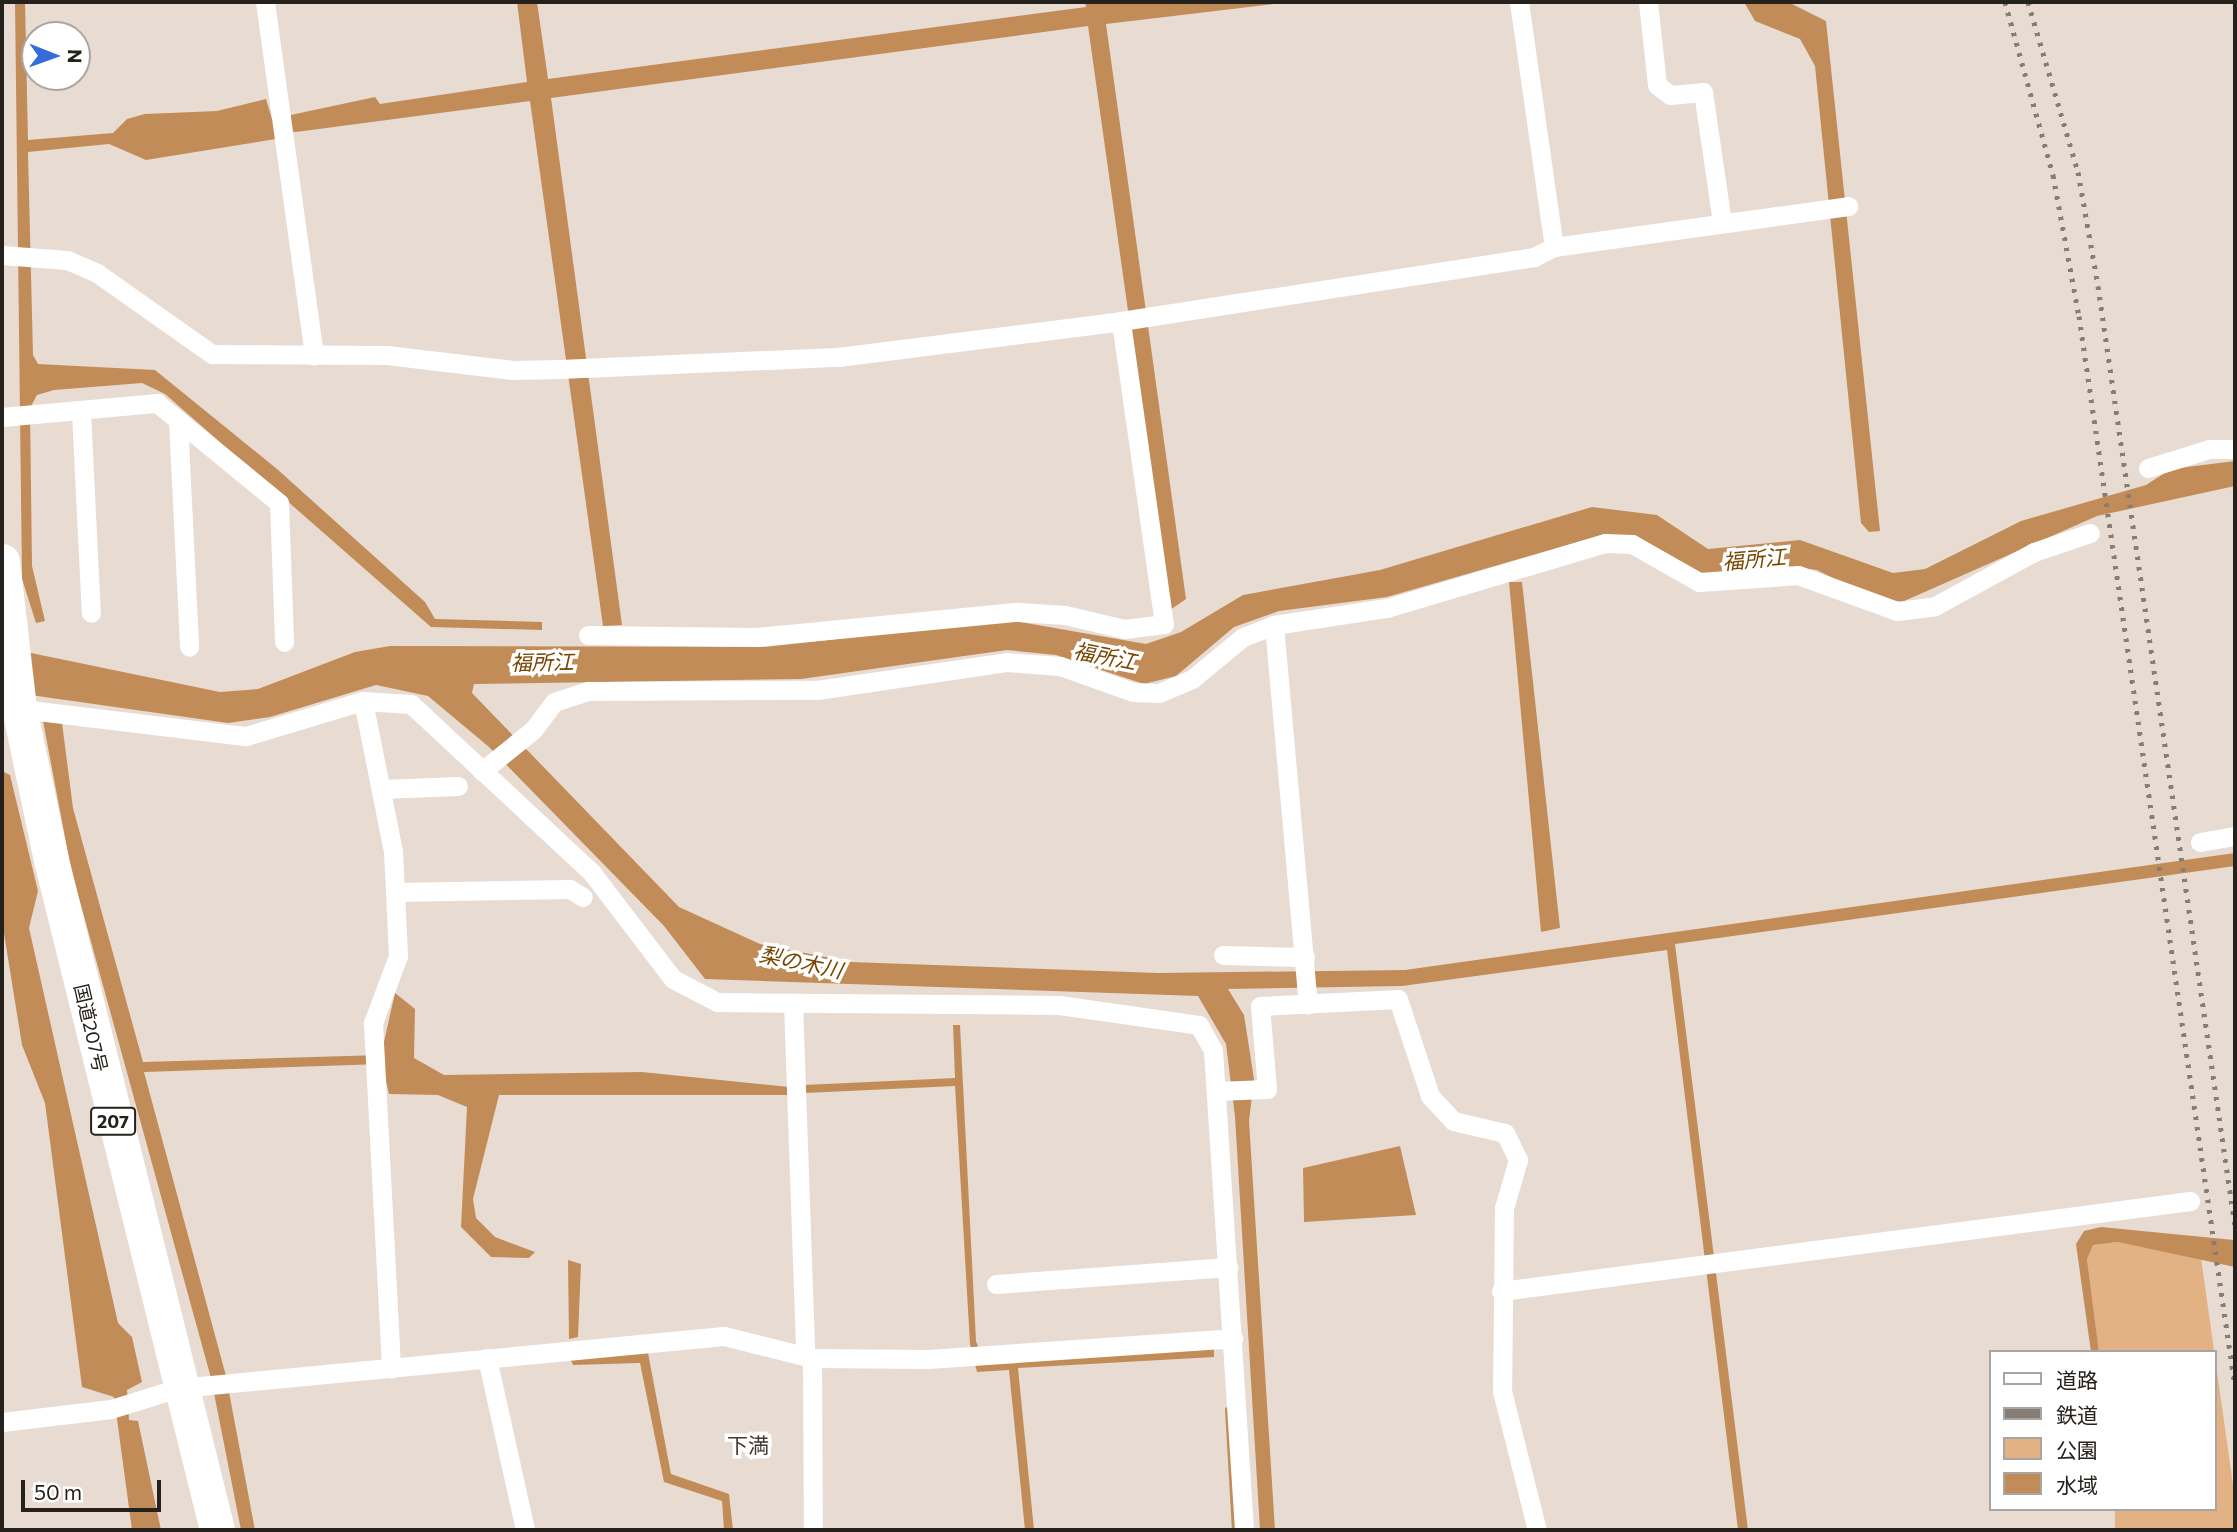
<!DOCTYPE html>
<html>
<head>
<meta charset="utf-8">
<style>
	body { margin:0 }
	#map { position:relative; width:2237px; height:1532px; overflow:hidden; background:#e8dcd2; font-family:Commissioner,"Noto Sans JP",sans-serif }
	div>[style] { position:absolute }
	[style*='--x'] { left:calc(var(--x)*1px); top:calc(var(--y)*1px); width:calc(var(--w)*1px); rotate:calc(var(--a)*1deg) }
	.green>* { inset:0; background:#e2b285 }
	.water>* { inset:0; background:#c28c58 }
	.stream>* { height:5px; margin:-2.5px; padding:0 2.5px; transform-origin:2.5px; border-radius:2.5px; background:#c28c58 }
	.street>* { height:19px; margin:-9.5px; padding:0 9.5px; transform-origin:9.5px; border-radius:9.5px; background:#fff }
	.highway>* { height:35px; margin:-17.5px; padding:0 17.5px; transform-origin:17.5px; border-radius:17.5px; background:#fff }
	.rail>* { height:5px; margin-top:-2.5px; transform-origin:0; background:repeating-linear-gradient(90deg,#857d76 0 3.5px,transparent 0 10.5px) }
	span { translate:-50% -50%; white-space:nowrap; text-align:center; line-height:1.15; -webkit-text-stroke:7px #fff; paint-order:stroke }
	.shield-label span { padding:2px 5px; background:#fff; border:2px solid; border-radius:5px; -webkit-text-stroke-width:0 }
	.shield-label { font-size:18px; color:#25211d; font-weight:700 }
	.street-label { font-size:19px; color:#25211d }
	.water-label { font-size:21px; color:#784500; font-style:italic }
	.neighbourhood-label { font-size:21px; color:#413830 }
	.frame { position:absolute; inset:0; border:4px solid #25211d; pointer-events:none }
	.legend { position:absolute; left:1989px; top:1350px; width:228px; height:161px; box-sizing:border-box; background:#fff; border:2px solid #a8a6a5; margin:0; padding:9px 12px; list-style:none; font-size:21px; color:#25211d }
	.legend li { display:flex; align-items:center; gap:14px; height:35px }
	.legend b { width:35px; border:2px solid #a8a6a5 }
	.north { position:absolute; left:21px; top:21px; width:70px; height:70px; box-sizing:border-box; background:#fff; border:2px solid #a8a6a5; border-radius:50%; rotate:91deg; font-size:19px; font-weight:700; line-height:28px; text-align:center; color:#25211d }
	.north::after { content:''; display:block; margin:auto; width:24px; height:32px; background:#366bda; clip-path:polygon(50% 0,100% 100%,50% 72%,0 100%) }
	.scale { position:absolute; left:21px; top:1480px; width:140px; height:32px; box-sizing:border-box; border:4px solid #25211d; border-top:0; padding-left:9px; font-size:21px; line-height:24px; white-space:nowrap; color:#25211d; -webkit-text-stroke:5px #fff; paint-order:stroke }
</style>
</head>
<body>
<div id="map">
	<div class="green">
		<div style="clip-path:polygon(2118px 1242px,2201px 1258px,2235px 1499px,2235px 1530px,2115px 1530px,2115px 1509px,2214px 1509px,2214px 1352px,2099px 1352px,2087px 1259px,2092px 1245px)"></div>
	</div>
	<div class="water">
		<div style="clip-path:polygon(15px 2px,25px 2px,28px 140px,113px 133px,127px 119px,145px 114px,217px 111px,266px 99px,272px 119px,375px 97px,380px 104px,527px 82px,517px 2px,537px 2px,548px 79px,1086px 7px,1085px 2px,1290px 2px,1106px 24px,1186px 599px,1170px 610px,1088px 26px,551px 98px,622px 625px,603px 626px,530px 101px,296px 132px,275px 129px,276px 139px,146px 160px,109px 144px,28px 152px,33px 355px,38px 364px,155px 370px,277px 469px,425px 602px,435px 619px,542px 622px,542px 630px,431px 627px,165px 394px,142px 383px,54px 390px,37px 395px,30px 408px,32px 566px,45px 621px,36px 623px,22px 579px)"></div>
		<div style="clip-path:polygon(1744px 2px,1788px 2px,1826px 21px,1880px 531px,1869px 532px,1861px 523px,1815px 66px,1800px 39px,1755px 21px)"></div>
		<div style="clip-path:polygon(2235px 461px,2235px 486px,2097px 516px,1902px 602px,1870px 597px,1817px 570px,1785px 566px,1705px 576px,1606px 534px,1387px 597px,1279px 611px,1234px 627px,1176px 676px,1144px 684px,1056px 655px,1007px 650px,801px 679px,474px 684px,472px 693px,679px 907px,760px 944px,851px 962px,1158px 973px,1405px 970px,2235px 853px,2235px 866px,1675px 944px,1748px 1530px,1738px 1530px,1667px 950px,1402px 986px,1228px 989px,1244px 1015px,1254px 1079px,1249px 1121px,1275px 1530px,1260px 1530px,1235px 1117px,1226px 1044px,1198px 996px,705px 979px,664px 926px,489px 747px,428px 696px,376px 685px,270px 717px,228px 723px,2px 691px,2px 647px,220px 692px,258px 689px,355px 652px,390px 646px,765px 647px,1009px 620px,1146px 644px,1181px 632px,1243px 595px,1380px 570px,1592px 507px,1657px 515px,1708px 549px,1800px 540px,1893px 573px,1925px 569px,2021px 521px,2146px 485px,2171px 469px)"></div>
		<div style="clip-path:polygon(1509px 582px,1522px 582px,1560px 928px,1541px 932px)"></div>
		<div style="clip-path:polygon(43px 721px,62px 723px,73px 808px,143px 1062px,381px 1055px,395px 993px,415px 1009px,414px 1058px,444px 1075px,642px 1072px,789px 1087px,789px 1095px,499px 1095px,473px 1199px,476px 1218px,495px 1237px,535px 1252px,529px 1258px,491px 1257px,461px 1227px,467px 1107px,438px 1095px,389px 1094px,382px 1064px,144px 1072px,226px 1376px,255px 1530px,241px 1530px,211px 1378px,71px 869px)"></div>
		<div style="clip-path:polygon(2px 771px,10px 775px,38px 891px,29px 928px,118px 1323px,132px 1337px,142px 1382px,127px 1390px,129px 1420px,138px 1421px,161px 1530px,132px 1530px,114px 1397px,82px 1387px,45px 1103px,22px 1045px,2px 921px)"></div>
		<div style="clip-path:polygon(953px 1025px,960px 1025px,976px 1341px,984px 1363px,1214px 1349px,1214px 1357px,1018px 1368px,1034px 1530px,1025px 1530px,1009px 1370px,977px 1372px,970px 1344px,955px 1086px,805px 1093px,804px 1085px,955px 1078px)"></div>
		<div style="clip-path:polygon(1400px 1146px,1416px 1215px,1304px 1222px,1303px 1168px)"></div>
		<div style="clip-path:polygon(2101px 1227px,2234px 1240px,2235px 1267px,2118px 1242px,2093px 1245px,2087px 1259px,2099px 1352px,2091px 1352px,2076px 1244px,2084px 1231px)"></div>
		<div style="clip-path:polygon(568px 1260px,581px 1264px,578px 1337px,569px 1339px)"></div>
		<div style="clip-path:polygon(648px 1353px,671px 1474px,729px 1494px,733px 1530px,724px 1530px,722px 1501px,664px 1482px,640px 1363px,573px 1365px,570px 1358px)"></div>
	</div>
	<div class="stream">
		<div style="--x:1227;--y:1409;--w:121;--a:86.7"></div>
	</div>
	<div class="street">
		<div style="--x:265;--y:2;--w:357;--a:82.1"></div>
		<div style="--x:1519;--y:2;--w:247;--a:81.9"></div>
		<div style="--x:1648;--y:2;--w:83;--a:83.8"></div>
		<div style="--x:1657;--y:85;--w:16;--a:38"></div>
		<div style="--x:1670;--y:95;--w:33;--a:-5"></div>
		<div style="--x:1703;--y:92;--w:132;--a:81.7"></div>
		<div style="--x:2;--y:255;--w:65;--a:4.4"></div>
		<div style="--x:67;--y:260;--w:33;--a:23"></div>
		<div style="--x:97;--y:273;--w:141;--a:35.2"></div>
		<div style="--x:212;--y:354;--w:175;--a:0.3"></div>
		<div style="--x:387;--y:355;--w:126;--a:6.8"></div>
		<div style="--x:512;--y:370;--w:48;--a:-1.2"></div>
		<div style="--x:560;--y:369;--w:278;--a:-2.5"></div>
		<div style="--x:838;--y:357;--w:285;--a:-7.2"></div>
		<div style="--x:1121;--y:321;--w:418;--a:-8.8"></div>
		<div style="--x:1534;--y:257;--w:22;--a:-27"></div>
		<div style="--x:1554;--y:247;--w:297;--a:-7.9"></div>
		<div style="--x:81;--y:412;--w:201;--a:87.2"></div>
		<div style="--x:2;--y:417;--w:156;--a:-5.2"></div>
		<div style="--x:157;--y:403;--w:158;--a:39.3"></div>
		<div style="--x:279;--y:503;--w:139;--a:87.9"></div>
		<div style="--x:178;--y:420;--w:227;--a:87.2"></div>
		<div style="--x:2148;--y:468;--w:64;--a:-17.3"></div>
		<div style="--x:2209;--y:449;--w:26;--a:0"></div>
		<div style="--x:1274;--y:625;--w:381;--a:84.9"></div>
		<div style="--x:588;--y:635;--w:168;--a:0.7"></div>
		<div style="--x:756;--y:637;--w:263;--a:-5.5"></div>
		<div style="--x:1018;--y:612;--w:47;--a:3.7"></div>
		<div style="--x:1065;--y:615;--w:61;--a:13.3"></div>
		<div style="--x:1124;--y:629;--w:40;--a:-7.1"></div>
		<div style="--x:1164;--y:624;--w:306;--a:-98.1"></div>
		<div style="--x:363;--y:701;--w:153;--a:78.7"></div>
		<div style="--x:393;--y:851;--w:41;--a:87.2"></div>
		<div style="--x:395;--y:892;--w:64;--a:87.3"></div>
		<div style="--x:398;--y:956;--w:72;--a:110.5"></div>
		<div style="--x:373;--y:1023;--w:346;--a:87"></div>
		<div style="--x:13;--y:708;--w:235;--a:6.9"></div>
		<div style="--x:246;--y:736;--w:122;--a:-16.7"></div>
		<div style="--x:363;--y:701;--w:48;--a:3.6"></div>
		<div style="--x:411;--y:704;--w:248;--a:43"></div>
		<div style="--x:592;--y:873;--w:133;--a:52.6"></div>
		<div style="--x:673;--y:979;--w:50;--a:27.6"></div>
		<div style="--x:717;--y:1002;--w:342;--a:0.5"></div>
		<div style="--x:1059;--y:1005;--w:141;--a:8.1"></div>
		<div style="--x:1199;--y:1025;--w:29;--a:61"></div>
		<div style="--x:1213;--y:1050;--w:481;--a:86.3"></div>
		<div style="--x:482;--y:771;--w:65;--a:-38.8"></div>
		<div style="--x:533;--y:730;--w:35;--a:-53"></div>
		<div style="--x:554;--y:702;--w:36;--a:-18"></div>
		<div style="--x:588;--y:691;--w:229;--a:-0.3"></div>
		<div style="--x:817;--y:690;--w:191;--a:-8.4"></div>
		<div style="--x:1006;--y:662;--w:54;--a:4.2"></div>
		<div style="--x:1060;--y:666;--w:77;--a:19.6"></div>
		<div style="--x:1133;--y:692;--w:26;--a:2"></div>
		<div style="--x:1159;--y:693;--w:36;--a:-23"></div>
		<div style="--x:1192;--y:679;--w:66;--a:-39.5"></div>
		<div style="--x:1243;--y:637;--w:33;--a:-21"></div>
		<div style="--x:1274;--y:625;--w:114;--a:-8.6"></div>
		<div style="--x:1387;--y:608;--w:227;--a:-16.6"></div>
		<div style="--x:1605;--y:543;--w:27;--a:2"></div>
		<div style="--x:1632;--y:544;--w:77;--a:29.6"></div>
		<div style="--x:1699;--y:582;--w:99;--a:-4"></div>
		<div style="--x:1798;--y:575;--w:105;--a:20"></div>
		<div style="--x:1897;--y:611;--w:38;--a:-7"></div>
		<div style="--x:1935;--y:606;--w:113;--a:-28.6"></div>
		<div style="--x:2034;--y:552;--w:59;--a:-18.7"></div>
		<div style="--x:381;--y:789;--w:77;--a:-2.2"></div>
		<div style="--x:2200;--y:842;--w:36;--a:-10"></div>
		<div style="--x:395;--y:892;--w:175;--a:-1"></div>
		<div style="--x:570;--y:889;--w:15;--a:32"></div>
		<div style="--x:1223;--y:955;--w:82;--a:1.4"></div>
		<div style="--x:793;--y:1003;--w:344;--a:88"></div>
		<div style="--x:805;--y:1347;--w:10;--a:127"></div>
		<div style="--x:1216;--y:1091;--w:51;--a:-2.2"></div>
		<div style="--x:1267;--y:1089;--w:83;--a:-94.8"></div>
		<div style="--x:1260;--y:1006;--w:138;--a:-2.9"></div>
		<div style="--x:1398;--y:999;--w:102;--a:71.7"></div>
		<div style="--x:1430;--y:1096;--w:34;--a:47"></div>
		<div style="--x:1453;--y:1121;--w:53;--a:13"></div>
		<div style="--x:1505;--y:1133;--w:30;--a:64"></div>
		<div style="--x:1518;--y:1160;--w:50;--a:106.3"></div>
		<div style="--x:1504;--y:1208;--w:183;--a:90.6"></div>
		<div style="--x:1502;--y:1391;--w:143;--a:75.9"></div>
		<div style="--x:996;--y:1284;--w:233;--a:-4.2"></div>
		<div style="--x:1501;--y:1291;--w:695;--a:-7.44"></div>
		<div style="--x:487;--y:1358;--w:176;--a:77.5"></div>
		<div style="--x:812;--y:1358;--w:172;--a:89.7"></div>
		<div style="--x:2;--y:1422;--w:110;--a:-6.8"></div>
		<div style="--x:111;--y:1409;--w:71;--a:-17.2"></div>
		<div style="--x:179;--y:1388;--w:547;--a:-5.45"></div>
		<div style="--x:724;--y:1336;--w:91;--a:14"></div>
		<div style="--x:812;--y:1358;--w:116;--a:0.5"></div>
		<div style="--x:928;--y:1359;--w:306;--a:-3.9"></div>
	</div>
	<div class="highway">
		<div style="--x:2;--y:561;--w:148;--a:83.4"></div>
		<div style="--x:19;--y:708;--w:155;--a:78.1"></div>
		<div style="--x:51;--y:860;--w:690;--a:76.08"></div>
	</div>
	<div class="rail">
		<div style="--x:2005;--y:2;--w:180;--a:74.5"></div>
		<div style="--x:2053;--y:175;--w:143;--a:79.6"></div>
		<div style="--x:2079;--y:316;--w:1081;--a:81.71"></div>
		<div style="--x:2028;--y:2;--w:177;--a:73.6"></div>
		<div style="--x:2078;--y:172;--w:116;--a:80"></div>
		<div style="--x:2098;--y:286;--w:950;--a:81.71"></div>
	</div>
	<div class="shield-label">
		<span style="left:113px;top:1121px">207</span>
	</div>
	<div class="street-label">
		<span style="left:91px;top:1028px;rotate:77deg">国道207号</span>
	</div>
	<div class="water-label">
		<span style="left:1754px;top:559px;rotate:-5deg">福所江</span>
		<span style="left:1105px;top:656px;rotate:11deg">福所江</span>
		<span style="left:542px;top:662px;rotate:-1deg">福所江</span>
		<span style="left:801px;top:962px;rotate:12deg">梨の木川</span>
	</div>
	<div class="neighbourhood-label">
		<span style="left:748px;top:1445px">下満</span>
	</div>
	<div class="frame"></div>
	<ul class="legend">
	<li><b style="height:9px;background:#fff"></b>道路</li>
	<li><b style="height:9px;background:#857d76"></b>鉄道</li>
	<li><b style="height:19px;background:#e2b285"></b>公園</li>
	<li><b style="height:19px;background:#c28c58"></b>水域</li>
	</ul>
	<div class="north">N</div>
	<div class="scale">50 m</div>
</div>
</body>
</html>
